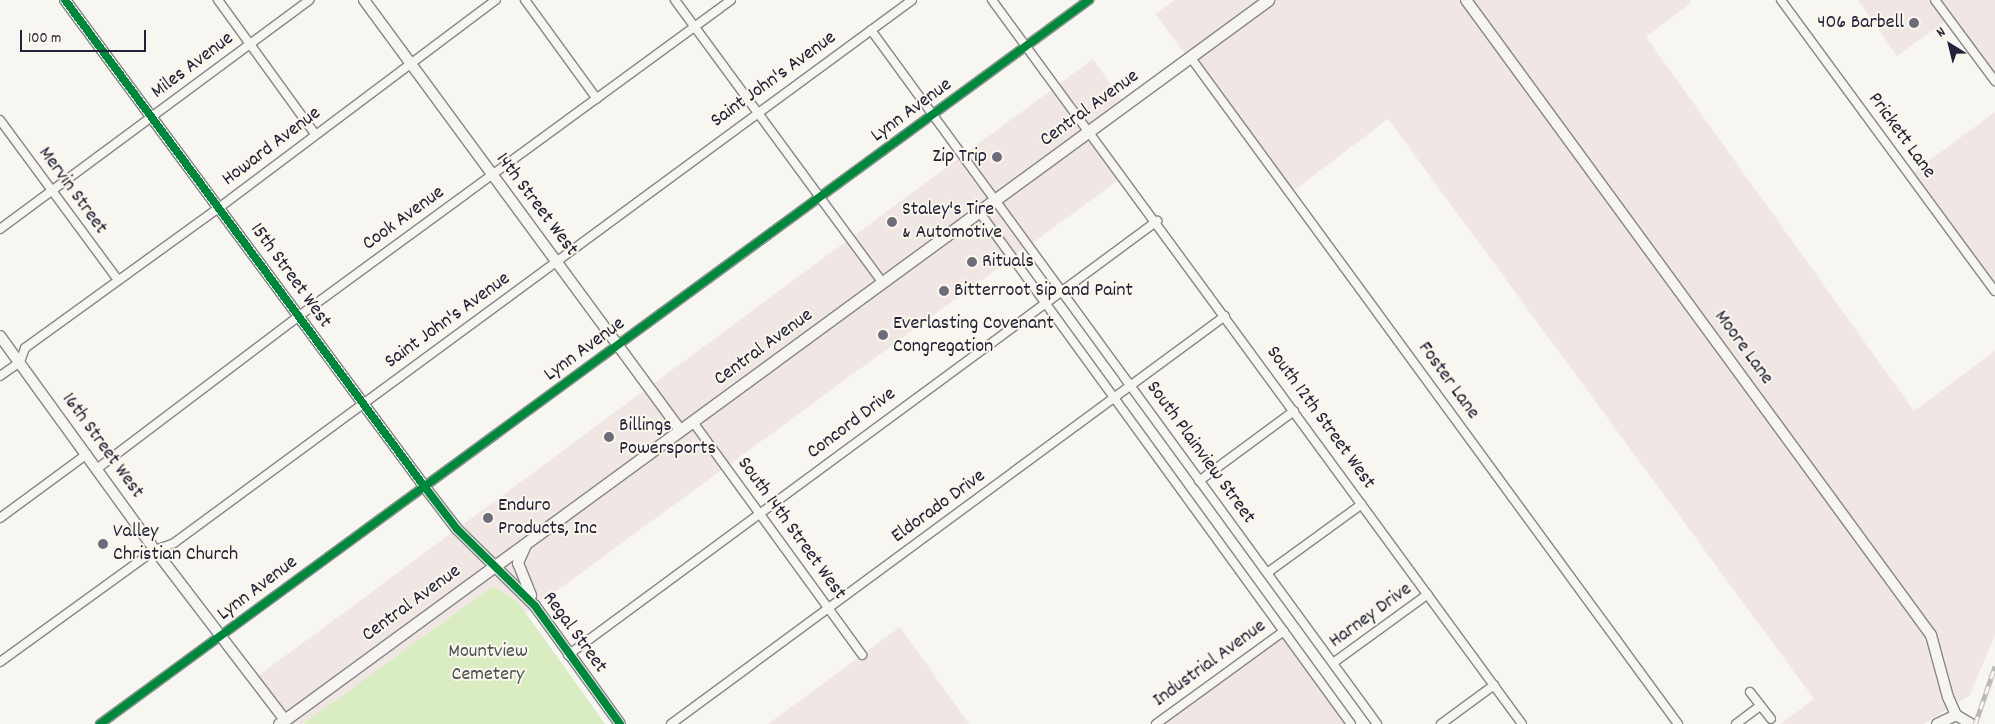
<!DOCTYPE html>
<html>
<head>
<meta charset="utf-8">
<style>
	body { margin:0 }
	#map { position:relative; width:1995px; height:724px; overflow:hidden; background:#f8f6f0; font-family:Dekko,sans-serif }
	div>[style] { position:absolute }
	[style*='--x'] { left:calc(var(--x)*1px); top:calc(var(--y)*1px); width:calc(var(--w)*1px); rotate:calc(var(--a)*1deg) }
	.built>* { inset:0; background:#f0e6e3 }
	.green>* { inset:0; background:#daecc2 }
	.roads { filter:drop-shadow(1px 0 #878688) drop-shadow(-1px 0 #878688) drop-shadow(0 1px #878688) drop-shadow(0 -1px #878688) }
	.minor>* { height:8px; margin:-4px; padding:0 4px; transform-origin:4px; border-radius:4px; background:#f6f5f1 }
	.tertiary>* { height:10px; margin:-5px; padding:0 5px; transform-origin:5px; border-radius:5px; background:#f6f5f1 }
	.secondary>* { height:11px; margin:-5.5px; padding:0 5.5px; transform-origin:5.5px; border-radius:5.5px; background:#f6f5f1 }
	.rail>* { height:4.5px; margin-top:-2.25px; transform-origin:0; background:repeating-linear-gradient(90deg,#fbf7ec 0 8px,#bcbab9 0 16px); box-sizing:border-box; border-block:1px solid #bcbab9 }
	.cycleway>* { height:8px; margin:-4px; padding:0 4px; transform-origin:4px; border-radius:4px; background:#00873e }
	.dots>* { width:14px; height:14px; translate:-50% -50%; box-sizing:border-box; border:2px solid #fbf7ec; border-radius:50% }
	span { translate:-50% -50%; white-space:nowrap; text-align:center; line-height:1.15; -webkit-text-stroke:4px #fbf7ec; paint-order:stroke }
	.poi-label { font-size:20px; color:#22223b }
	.right { translate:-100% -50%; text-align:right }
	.left { translate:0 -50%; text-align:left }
	.street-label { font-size:20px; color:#22223b }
	.park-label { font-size:20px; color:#4a5253 }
	.north { position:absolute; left:1925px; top:20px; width:50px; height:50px; -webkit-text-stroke:4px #fbf7ec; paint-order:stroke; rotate:324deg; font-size:14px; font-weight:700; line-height:20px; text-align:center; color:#22223b }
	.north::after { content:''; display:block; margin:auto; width:18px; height:22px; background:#22223b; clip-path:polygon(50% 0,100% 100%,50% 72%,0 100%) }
	.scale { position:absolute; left:20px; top:30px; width:126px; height:22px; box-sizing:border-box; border:2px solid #22223b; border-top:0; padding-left:6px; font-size:15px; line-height:18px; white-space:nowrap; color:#22223b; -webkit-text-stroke:4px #fbf7ec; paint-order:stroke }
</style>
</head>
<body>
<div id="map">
	<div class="built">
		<div style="clip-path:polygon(1175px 0,1689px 0,1691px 3px,1646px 37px,1914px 411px,1995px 351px,1995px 635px,1970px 695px,1924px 724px,1781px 724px,1814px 699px,1388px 119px,1290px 193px,1155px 14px)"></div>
		<div style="clip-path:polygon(1858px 0,1995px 0,1995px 81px,1949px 19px,1897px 56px)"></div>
		<div style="clip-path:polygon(1093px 59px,1126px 106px,1091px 131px,1124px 176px,526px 613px,517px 601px,493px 586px,303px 724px,287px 724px,254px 679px)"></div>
		<div style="clip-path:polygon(1995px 112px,1995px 283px,1914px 172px)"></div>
		<div style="clip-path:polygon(900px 627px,969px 724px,768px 724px)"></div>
		<div style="clip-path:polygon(1284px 631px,1352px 724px,1157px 724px)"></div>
	</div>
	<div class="green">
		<div style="clip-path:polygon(493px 586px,517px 601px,605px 724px,303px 724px)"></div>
	</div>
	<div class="roads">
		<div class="minor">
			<div style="--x:218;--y:0;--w:165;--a:54.1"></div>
			<div style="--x:525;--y:0;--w:122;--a:54"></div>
			<div style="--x:675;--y:0;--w:351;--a:53.7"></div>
			<div style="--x:992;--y:0;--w:897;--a:53.79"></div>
			<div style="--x:1781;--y:0;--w:361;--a:53.7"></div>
			<div style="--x:1935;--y:0;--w:101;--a:53.5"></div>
			<div style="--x:871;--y:30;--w:859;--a:53.9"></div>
			<div style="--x:1191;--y:58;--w:825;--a:53.82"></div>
			<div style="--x:0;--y:120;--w:199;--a:53.6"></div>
			<div style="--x:980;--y:213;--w:631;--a:54.02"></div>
			<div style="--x:0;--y:229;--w:385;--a:-36.5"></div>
			<div style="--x:0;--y:376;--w:24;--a:-35"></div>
			<div style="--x:20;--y:362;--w:15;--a:-70"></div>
			<div style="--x:25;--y:348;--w:241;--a:-35.9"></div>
			<div style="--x:220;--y:207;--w:345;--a:-36.9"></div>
			<div style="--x:693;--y:422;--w:288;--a:54"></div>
			<div style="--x:98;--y:468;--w:252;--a:-37.1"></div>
			<div style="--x:299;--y:316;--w:535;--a:-36.18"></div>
			<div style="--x:1199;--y:481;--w:118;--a:-36.4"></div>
			<div style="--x:0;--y:518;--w:108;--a:-36.3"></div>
			<div style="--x:1267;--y:573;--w:117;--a:-36"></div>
			<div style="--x:568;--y:655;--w:732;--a:-36.38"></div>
			<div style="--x:0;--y:662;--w:191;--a:-35.9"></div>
			<div style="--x:155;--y:550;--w:20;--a:-20"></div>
			<div style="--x:174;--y:543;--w:916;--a:-36.34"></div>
			<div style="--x:1333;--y:663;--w:117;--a:-36"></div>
			<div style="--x:1750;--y:692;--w:34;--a:52"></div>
			<div style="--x:100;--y:724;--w:1226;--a:-36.21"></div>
			<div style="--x:671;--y:724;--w:688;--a:-36.37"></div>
			<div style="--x:1156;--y:724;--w:158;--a:-36"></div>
			<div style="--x:1441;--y:724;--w:66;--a:-36.3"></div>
			<div style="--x:1736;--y:724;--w:30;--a:-37"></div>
		</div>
		<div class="tertiary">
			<div style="--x:65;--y:0;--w:604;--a:53.55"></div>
			<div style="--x:424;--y:486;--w:54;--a:52.5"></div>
			<div style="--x:457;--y:529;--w:110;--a:44.6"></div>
			<div style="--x:535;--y:606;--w:145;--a:54.2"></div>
			<div style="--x:364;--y:0;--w:535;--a:53.67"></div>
			<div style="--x:1466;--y:0;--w:787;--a:53.79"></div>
			<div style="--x:1931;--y:635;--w:64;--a:74.7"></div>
			<div style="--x:1948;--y:697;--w:20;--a:66"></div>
			<div style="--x:1956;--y:715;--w:17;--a:31"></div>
			<div style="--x:0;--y:336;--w:264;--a:54.1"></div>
			<div style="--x:155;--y:550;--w:214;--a:52.6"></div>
			<div style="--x:526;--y:545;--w:20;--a:114"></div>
			<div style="--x:518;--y:563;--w:35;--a:68"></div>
			<div style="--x:1937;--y:724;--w:21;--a:-25"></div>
		</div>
		<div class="secondary">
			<div style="--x:279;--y:724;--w:1226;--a:-36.21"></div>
		</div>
	</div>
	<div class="rail">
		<div style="--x:1975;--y:724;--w:61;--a:-71"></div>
	</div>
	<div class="cycleway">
		<div style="--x:65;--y:0;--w:604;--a:53.55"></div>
		<div style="--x:424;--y:486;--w:54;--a:52.5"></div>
		<div style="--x:457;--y:529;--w:110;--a:44.6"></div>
		<div style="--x:535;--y:606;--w:145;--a:54.2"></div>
		<div style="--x:100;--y:724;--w:1226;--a:-36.21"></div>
	</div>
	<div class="dots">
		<div style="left:1914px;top:23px;background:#6d6c7a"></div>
		<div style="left:997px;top:157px;background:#6d6c7a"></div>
		<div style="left:892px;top:222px;background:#6d6c7a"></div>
		<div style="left:972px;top:262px;background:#6d6c7a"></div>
		<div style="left:944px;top:291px;background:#6d6c7a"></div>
		<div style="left:883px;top:335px;background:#6d6c7a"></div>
		<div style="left:609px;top:437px;background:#6d6c7a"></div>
		<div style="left:488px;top:518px;background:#6d6c7a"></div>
		<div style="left:103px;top:544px;background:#6d6c7a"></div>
	</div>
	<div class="poi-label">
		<span class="right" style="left:1904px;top:23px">406 Barbell</span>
		<span class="right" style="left:987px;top:157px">Zip Trip</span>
		<span class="left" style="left:902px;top:222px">Staley's Tire<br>&amp; Automotive</span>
		<span class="left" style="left:982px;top:262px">Rituals</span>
		<span class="left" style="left:954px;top:291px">Bitterroot Sip and Paint</span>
		<span class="left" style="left:893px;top:336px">Everlasting Covenant<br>Congregation</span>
		<span class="left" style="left:619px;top:438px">Billings<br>Powersports</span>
		<span class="left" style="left:498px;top:518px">Enduro<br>Products, Inc</span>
		<span class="left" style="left:113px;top:544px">Valley<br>Christian Church</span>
	</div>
	<div class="street-label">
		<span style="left:193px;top:66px;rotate:-37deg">Miles Avenue</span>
		<span style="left:774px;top:80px;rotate:-36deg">Saint John's Avenue</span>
		<span style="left:1090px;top:109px;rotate:-36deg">Central Avenue</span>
		<span style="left:912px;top:111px;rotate:-36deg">Lynn Avenue</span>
		<span style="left:1901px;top:136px;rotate:54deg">Prickett Lane</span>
		<span style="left:272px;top:147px;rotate:-37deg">Howard Avenue</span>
		<span style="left:72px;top:191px;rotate:54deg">Mervin Street</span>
		<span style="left:536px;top:205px;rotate:53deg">14th Street West</span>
		<span style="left:404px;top:219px;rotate:-36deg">Cook Avenue</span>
		<span style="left:290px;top:276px;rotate:54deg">15th Street West</span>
		<span style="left:448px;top:321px;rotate:-36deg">Saint John's Avenue</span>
		<span style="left:764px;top:348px;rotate:-36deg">Central Avenue</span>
		<span style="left:1743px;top:348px;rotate:54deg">Moore Lane</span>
		<span style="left:585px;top:350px;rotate:-36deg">Lynn Avenue</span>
		<span style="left:1448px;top:381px;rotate:54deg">Foster Lane</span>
		<span style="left:1320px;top:418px;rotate:54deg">South 12th Street West</span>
		<span style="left:852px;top:424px;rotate:-37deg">Concord Drive</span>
		<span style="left:102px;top:446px;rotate:54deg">16th Street West</span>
		<span style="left:1200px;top:453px;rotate:54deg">South Plainview Street</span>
		<span style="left:939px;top:507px;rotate:-36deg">Eldorado Drive</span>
		<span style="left:791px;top:529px;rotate:54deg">South 14th Street West</span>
		<span style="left:258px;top:589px;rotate:-37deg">Lynn Avenue</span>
		<span style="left:412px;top:604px;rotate:-36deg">Central Avenue</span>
		<span style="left:1371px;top:616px;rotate:-36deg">Harney Drive</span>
		<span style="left:574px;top:633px;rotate:54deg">Regal Street</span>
		<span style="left:1210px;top:664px;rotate:-36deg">Industrial Avenue</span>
	</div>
	<div class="park-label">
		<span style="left:488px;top:664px">Mountview<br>Cemetery</span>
	</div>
	<div class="north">N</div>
	<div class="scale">100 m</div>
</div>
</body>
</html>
